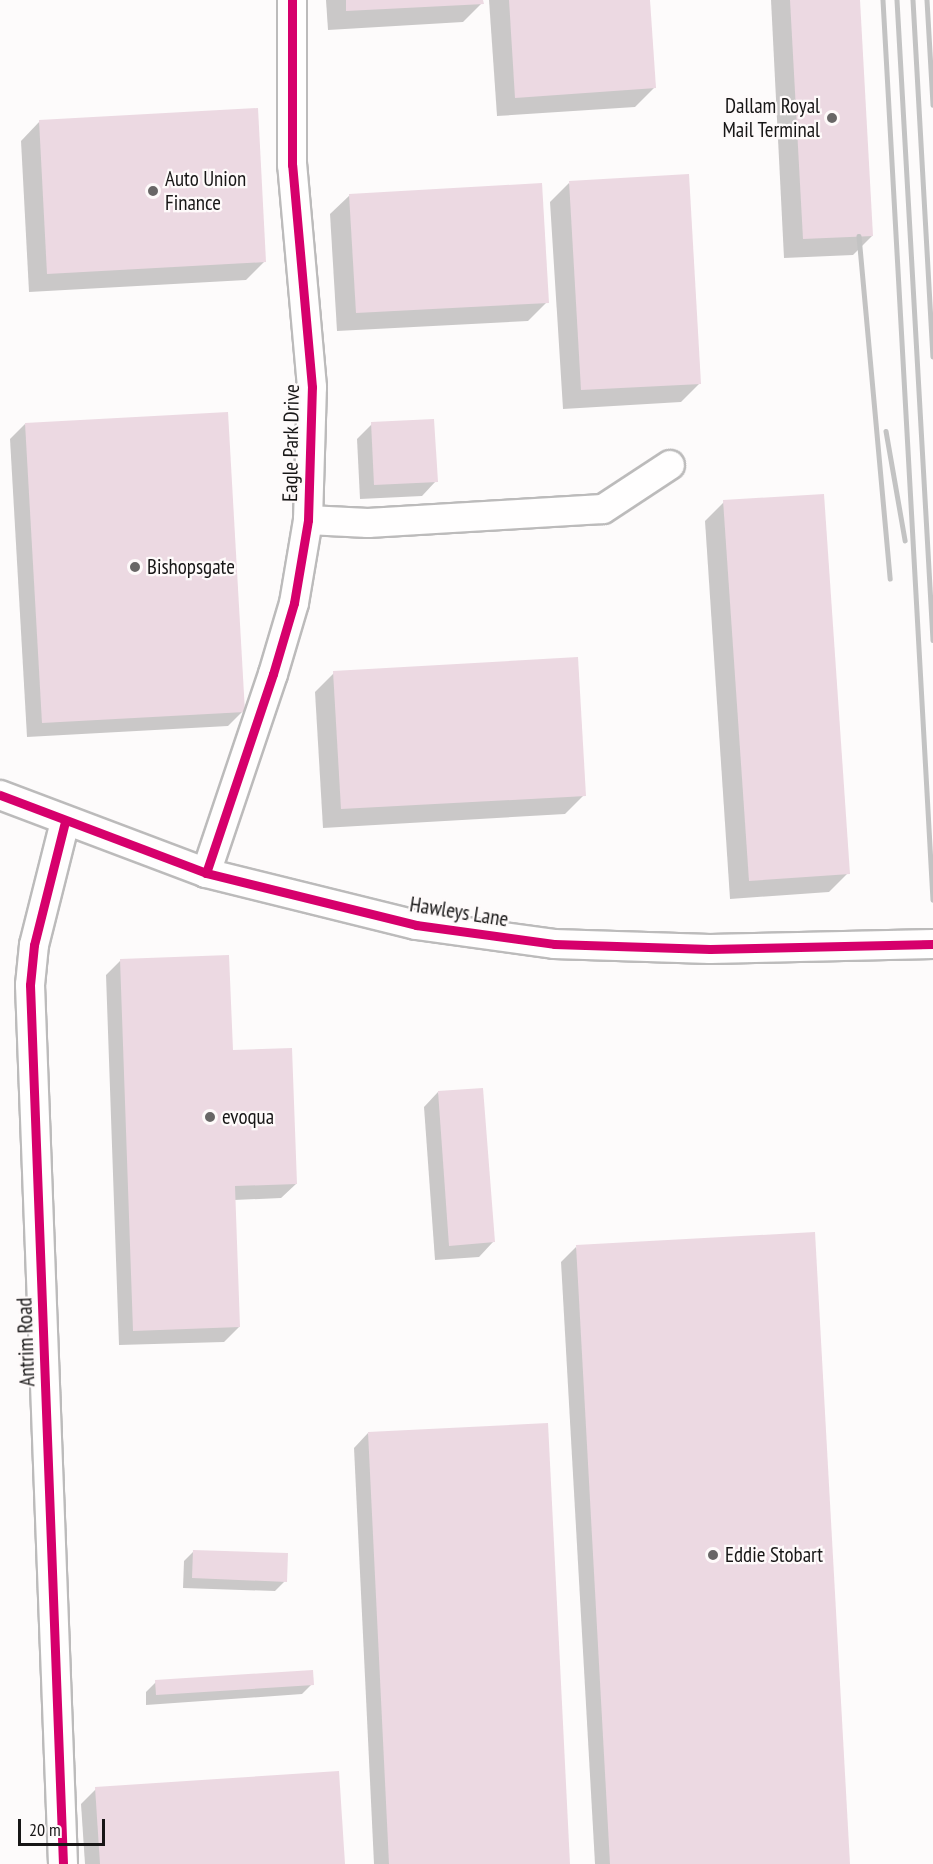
<!DOCTYPE html>
<html>
<head>
<meta charset="utf-8">
<style>
	body { margin:0 }
	#map { position:relative; width:933px; height:1864px; overflow:hidden; background:#fdfbfb; font-family:"PT Sans Narrow",sans-serif }
	div>[style] { position:absolute }
	[style*='--x'] { left:calc(var(--x)*1px); top:calc(var(--y)*1px); width:calc(var(--w)*1px); rotate:calc(var(--a)*1deg) }
	.shadow>* { inset:0; background:#0003 }
	.building>* { inset:0; background:#ecd9e2 }
	.roads { filter:drop-shadow(2px 0 #bcbbbb) drop-shadow(-2px 0 #bcbbbb) drop-shadow(0 2px #bcbbbb) drop-shadow(0 -2px #bcbbbb) }
	.minor>* { height:28px; margin:-14px; padding:0 14px; transform-origin:14px; border-radius:14px; background:#fffefe }
	.rail>* { height:4.5px; margin:-2.25px; padding:0 2.25px; transform-origin:2.25px; border-radius:2.25px; background:#c3c3c3 }
	.cycleway>* { height:9px; margin:-4.5px; padding:0 4.5px; transform-origin:4.5px; border-radius:4.5px; background:#d6006c }
	.dots>* { width:16px; height:16px; translate:-50% -50%; box-sizing:border-box; border:3px solid #fefafa; border-radius:50% }
	span { translate:-50% -50%; white-space:nowrap; text-align:center; line-height:1.15; -webkit-text-stroke:4.5px #fefafa; paint-order:stroke }
	.poi-label { font-size:21px; color:#171616 }
	.right { translate:-100% -50%; text-align:right }
	.left { translate:0 -50%; text-align:left }
	.street-label { font-size:21px; color:#171616 }
	.scale { position:absolute; left:18px; top:1819px; width:87px; height:27px; box-sizing:border-box; border:3px solid #171616; border-top:0; padding-left:8px; font-size:18px; line-height:21px; white-space:nowrap; color:#171616; -webkit-text-stroke:4px #fefafa; paint-order:stroke }
</style>
</head>
<body>
<div id="map">
	<div class="shadow">
		<div style="clip-path:polygon(326px 0,482px 0,482px 3px,463px 22px,328px 30px)"></div>
		<div style="clip-path:polygon(489px 0,648px 0,654px 88px,635px 107px,497px 116px)"></div>
		<div style="clip-path:polygon(771px 0,859px 0,872px 236px,853px 255px,784px 258px)"></div>
		<div style="clip-path:polygon(40px 121px,265px 261px,246px 280px,29px 292px,21px 141px)"></div>
		<div style="clip-path:polygon(569px 183px,700px 383px,681px 402px,563px 409px,550px 202px)"></div>
		<div style="clip-path:polygon(350px 195px,547px 302px,528px 321px,337px 331px,330px 214px)"></div>
		<div style="clip-path:polygon(25px 424px,243px 711px,228px 726px,27px 737px,10px 439px)"></div>
		<div style="clip-path:polygon(372px 424px,436px 481px,422px 496px,360px 499px,357px 439px)"></div>
		<div style="clip-path:polygon(724px 502px,848px 873px,829px 892px,730px 899px,705px 521px)"></div>
		<div style="clip-path:polygon(334px 673px,584px 795px,565px 814px,323px 828px,315px 692px)"></div>
		<div style="clip-path:polygon(120px 961px,231px 1051px,296px 1184px,281px 1198px,234px 1200px,239px 1327px,224px 1342px,119px 1345px,106px 975px)"></div>
		<div style="clip-path:polygon(438px 1092px,493px 1242px,479px 1257px,435px 1260px,424px 1107px)"></div>
		<div style="clip-path:polygon(576px 1247px,849px 1864px,595px 1864px,561px 1262px)"></div>
		<div style="clip-path:polygon(368px 1433px,569px 1864px,374px 1864px,354px 1448px)"></div>
		<div style="clip-path:polygon(194px 1551px,285px 1581px,275px 1591px,183px 1588px,184px 1561px)"></div>
		<div style="clip-path:polygon(156px 1682px,312px 1684px,302px 1694px,146px 1705px,146px 1692px)"></div>
		<div style="clip-path:polygon(96px 1789px,344px 1864px,85px 1864px,81px 1804px)"></div>
	</div>
	<div class="building">
		<div style="clip-path:polygon(346px 0,483px 0,484px 4px,346px 11px)"></div>
		<div style="clip-path:polygon(509px 0,650px 0,656px 88px,515px 98px)"></div>
		<div style="clip-path:polygon(790px 0,860px 0,873px 236px,803px 239px)"></div>
		<div style="clip-path:polygon(258px 108px,266px 262px,47px 274px,39px 120px)"></div>
		<div style="clip-path:polygon(689px 174px,701px 384px,581px 390px,569px 181px)"></div>
		<div style="clip-path:polygon(542px 183px,549px 303px,356px 313px,349px 194px)"></div>
		<div style="clip-path:polygon(228px 412px,245px 712px,42px 723px,25px 423px)"></div>
		<div style="clip-path:polygon(434px 419px,438px 482px,374px 485px,371px 422px)"></div>
		<div style="clip-path:polygon(824px 494px,850px 874px,749px 881px,723px 500px)"></div>
		<div style="clip-path:polygon(578px 657px,586px 796px,341px 809px,333px 671px)"></div>
		<div style="clip-path:polygon(229px 955px,233px 1050px,292px 1048px,297px 1184px,235px 1186px,240px 1327px,133px 1331px,120px 959px)"></div>
		<div style="clip-path:polygon(483px 1088px,495px 1242px,449px 1246px,438px 1091px)"></div>
		<div style="clip-path:polygon(815px 1232px,850px 1864px,610px 1864px,576px 1245px)"></div>
		<div style="clip-path:polygon(548px 1423px,570px 1864px,389px 1864px,368px 1432px)"></div>
		<div style="clip-path:polygon(193px 1550px,288px 1553px,287px 1582px,192px 1578px)"></div>
		<div style="clip-path:polygon(313px 1670px,314px 1685px,156px 1695px,155px 1680px)"></div>
		<div style="clip-path:polygon(339px 1771px,345px 1864px,100px 1864px,95px 1787px)"></div>
	</div>
	<div class="roads">
		<div class="minor">
			<div style="--x:308;--y:520;--w:60;--a:2.9"></div>
			<div style="--x:368;--y:523;--w:235;--a:-3.4"></div>
			<div style="--x:603;--y:509;--w:80;--a:-33.3"></div>
			<div style="--x:0;--y:795;--w:220;--a:20.7"></div>
			<div style="--x:206;--y:873;--w:216;--a:13.9"></div>
			<div style="--x:416;--y:925;--w:139;--a:7.8"></div>
			<div style="--x:554;--y:944;--w:156;--a:1.8"></div>
			<div style="--x:710;--y:949;--w:223;--a:-1.3"></div>
			<div style="--x:206;--y:873;--w:210;--a:-71.4"></div>
			<div style="--x:273;--y:674;--w:74;--a:-73.5"></div>
			<div style="--x:294;--y:603;--w:84;--a:-80.4"></div>
			<div style="--x:308;--y:520;--w:133;--a:-88.3"></div>
			<div style="--x:312;--y:387;--w:223;--a:-95.1"></div>
			<div style="--x:292;--y:165;--w:165;--a:-90"></div>
			<div style="--x:63;--y:1864;--w:880;--a:-92.15"></div>
			<div style="--x:30;--y:985;--w:40;--a:-84.3"></div>
			<div style="--x:34;--y:945;--w:127;--a:-75.9"></div>
		</div>
	</div>
	<div class="rail">
		<div style="--x:883;--y:0;--w:901;--a:86.82"></div>
		<div style="--x:897;--y:0;--w:641;--a:86.78"></div>
		<div style="--x:913;--y:0;--w:357;--a:86.8"></div>
		<div style="--x:927;--y:0;--w:105;--a:86.7"></div>
		<div style="--x:859;--y:236;--w:344;--a:84.8"></div>
		<div style="--x:886;--y:431;--w:111;--a:80.1"></div>
	</div>
	<div class="cycleway">
		<div style="--x:0;--y:795;--w:220;--a:20.7"></div>
		<div style="--x:206;--y:873;--w:216;--a:13.9"></div>
		<div style="--x:416;--y:925;--w:139;--a:7.8"></div>
		<div style="--x:554;--y:944;--w:156;--a:1.8"></div>
		<div style="--x:710;--y:949;--w:223;--a:-1.3"></div>
		<div style="--x:206;--y:873;--w:210;--a:-71.4"></div>
		<div style="--x:273;--y:674;--w:74;--a:-73.5"></div>
		<div style="--x:294;--y:603;--w:84;--a:-80.4"></div>
		<div style="--x:308;--y:520;--w:133;--a:-88.3"></div>
		<div style="--x:312;--y:387;--w:223;--a:-95.1"></div>
		<div style="--x:292;--y:165;--w:165;--a:-90"></div>
		<div style="--x:63;--y:1864;--w:880;--a:-92.15"></div>
		<div style="--x:30;--y:985;--w:40;--a:-84.3"></div>
		<div style="--x:34;--y:945;--w:127;--a:-75.9"></div>
	</div>
	<div class="dots">
		<div style="left:832px;top:118px;background:#686666"></div>
		<div style="left:153px;top:191px;background:#686666"></div>
		<div style="left:135px;top:567px;background:#686666"></div>
		<div style="left:210px;top:1117px;background:#686666"></div>
		<div style="left:713px;top:1555px;background:#686666"></div>
	</div>
	<div class="poi-label">
		<span class="right" style="left:820px;top:118px">Dallam Royal<br>Mail Terminal</span>
		<span class="left" style="left:165px;top:191px">Auto Union<br>Finance</span>
		<span class="left" style="left:147px;top:567px">Bishopsgate</span>
		<span class="left" style="left:222px;top:1117px">evoqua</span>
		<span class="left" style="left:725px;top:1555px">Eddie Stobart</span>
	</div>
	<div class="street-label">
		<span style="left:291px;top:443px;rotate:-89deg">Eagle Park Drive</span>
		<span style="left:459px;top:912px;rotate:9deg">Hawleys Lane</span>
		<span style="left:26px;top:1342px;rotate:-92deg">Antrim Road</span>
	</div>
	<div class="scale">20 m</div>
</div>
</body>
</html>
